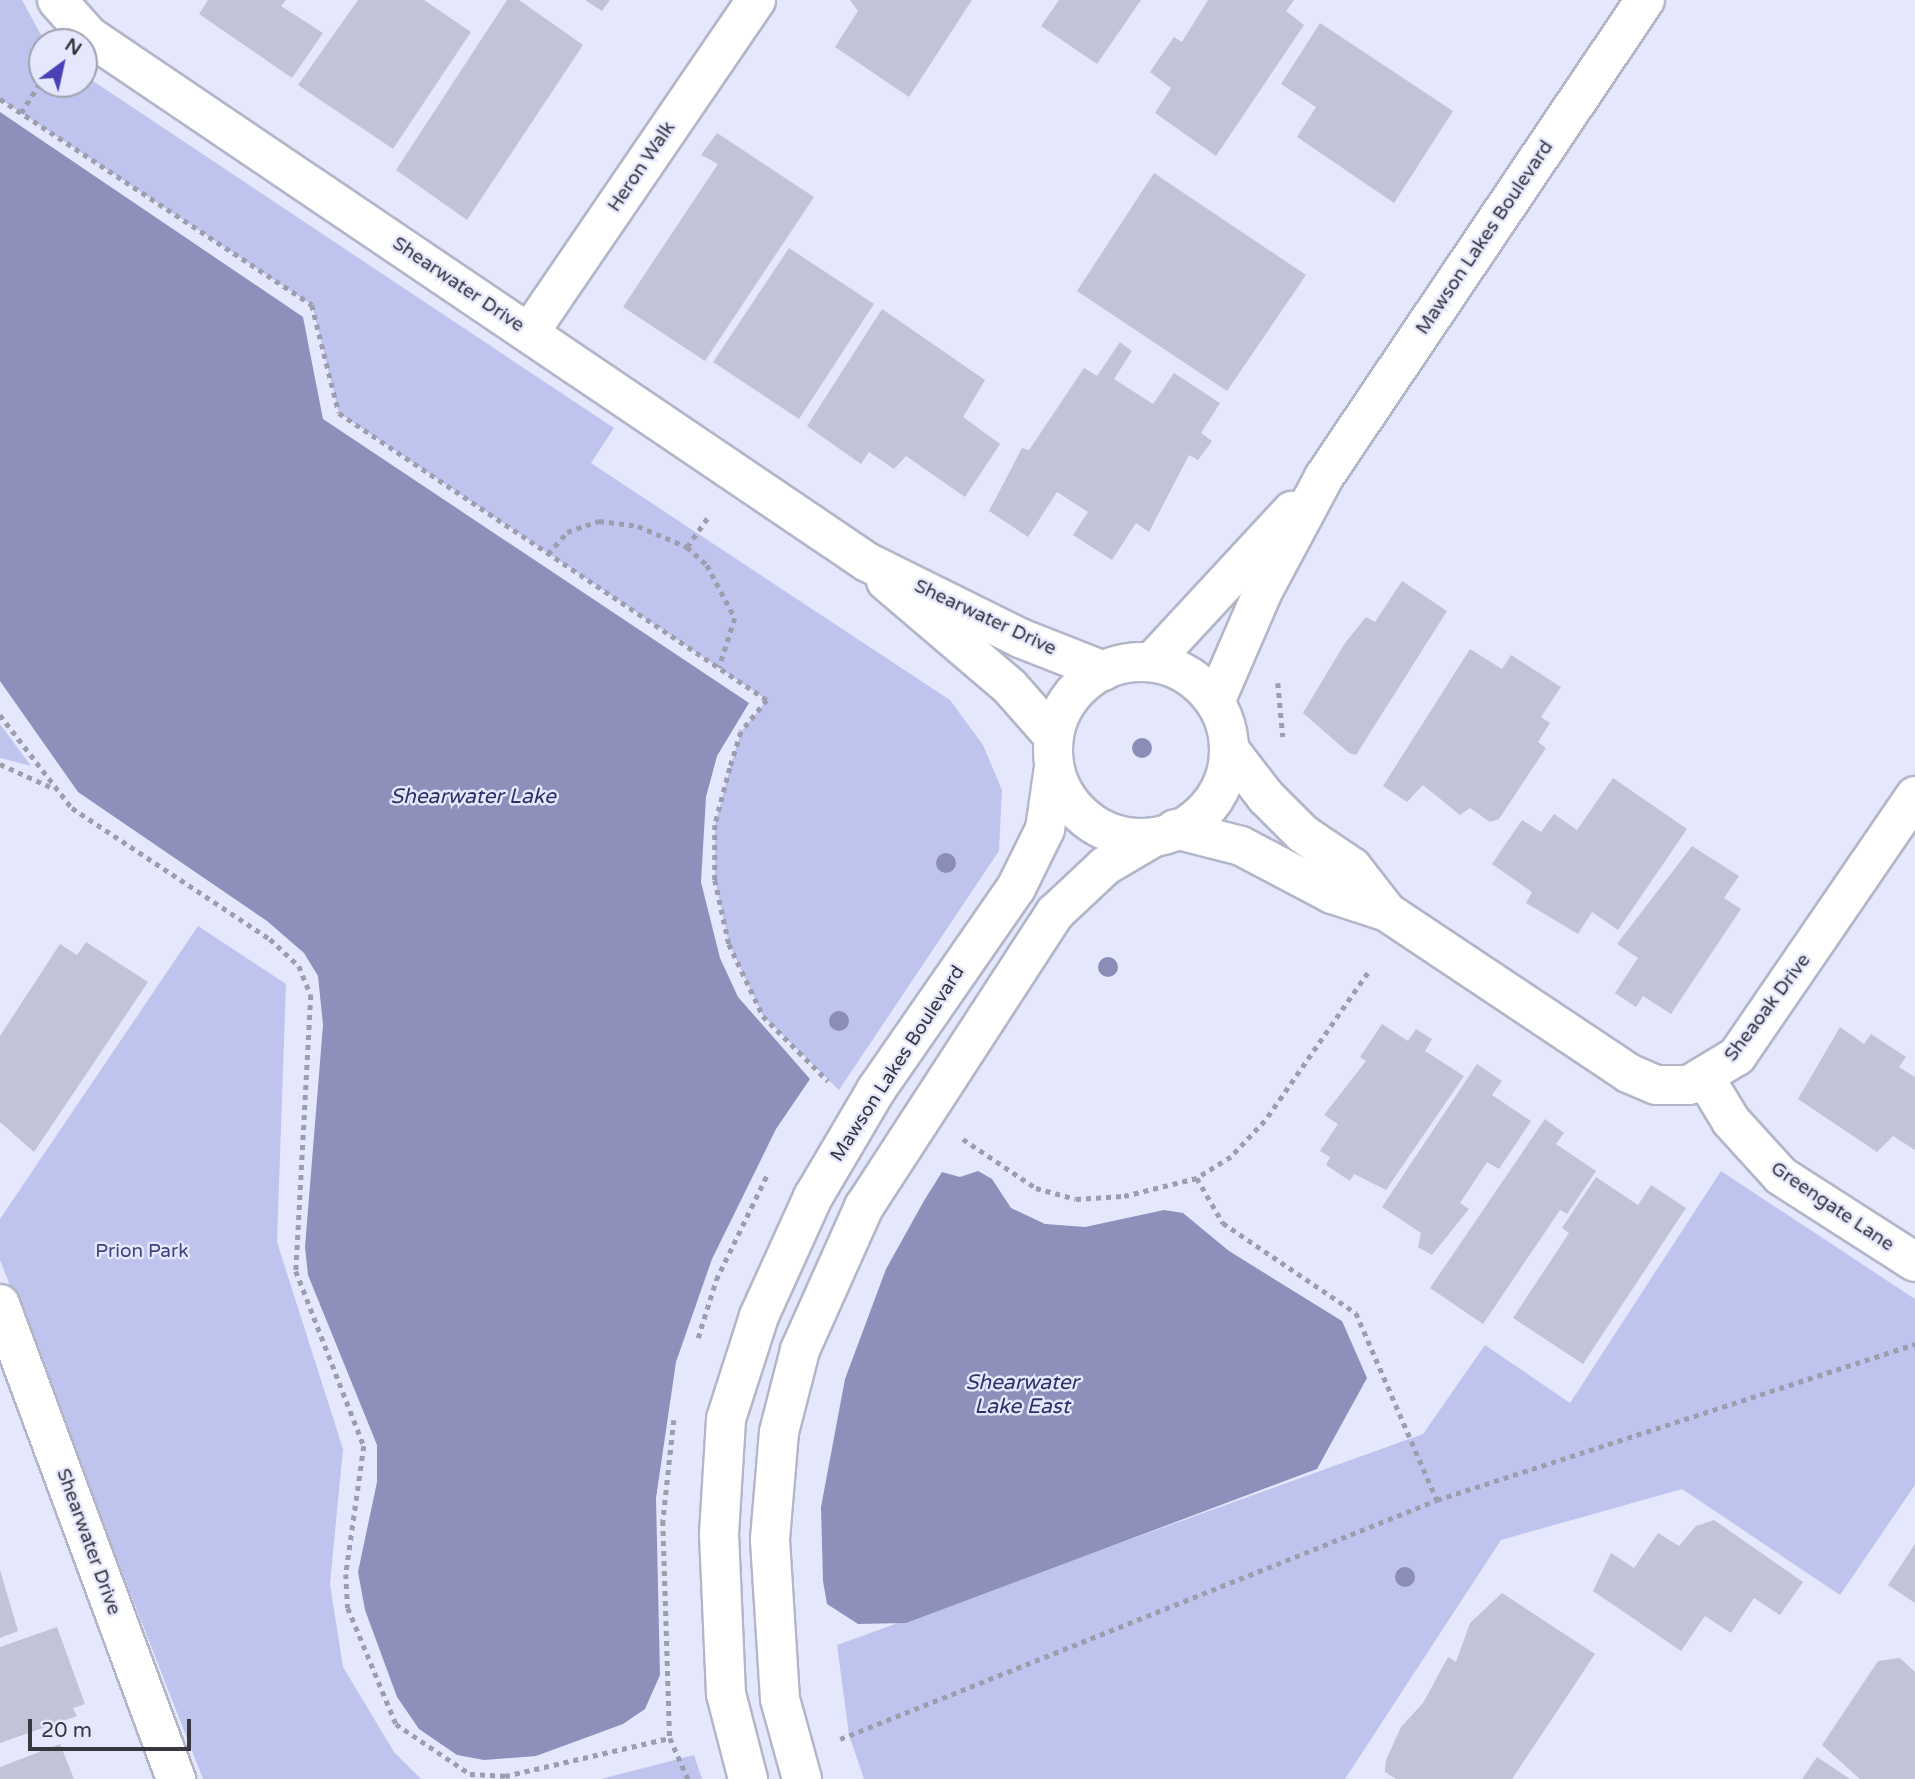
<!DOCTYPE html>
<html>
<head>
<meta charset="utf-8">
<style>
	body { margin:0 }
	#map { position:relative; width:1915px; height:1779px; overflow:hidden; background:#e5e8fc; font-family:"Varela Round",sans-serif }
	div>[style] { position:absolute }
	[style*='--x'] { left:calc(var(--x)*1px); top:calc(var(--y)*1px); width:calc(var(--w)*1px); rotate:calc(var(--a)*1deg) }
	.green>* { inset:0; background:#bfc4ef }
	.water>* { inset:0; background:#8c90bb }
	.building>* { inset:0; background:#c1c3d7 }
	.path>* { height:4.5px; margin-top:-2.25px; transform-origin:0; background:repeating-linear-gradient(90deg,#9c9ead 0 5px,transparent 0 10px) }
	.roads { filter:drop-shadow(2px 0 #b3b6c9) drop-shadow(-2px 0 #b3b6c9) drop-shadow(0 2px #b3b6c9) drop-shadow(0 -2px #b3b6c9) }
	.street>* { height:38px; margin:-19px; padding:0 19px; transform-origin:19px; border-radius:19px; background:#fff }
	.secondary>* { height:38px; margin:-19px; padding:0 19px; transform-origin:19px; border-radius:19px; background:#fff }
	.secondary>.ring { margin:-19px; padding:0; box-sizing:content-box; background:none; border:38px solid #fff; border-radius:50% }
	.trees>* { width:20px; height:20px; margin:-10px; border-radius:50%; background:#8b8db6 }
	span { translate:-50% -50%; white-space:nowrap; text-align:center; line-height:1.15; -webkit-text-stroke:5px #e5e8fc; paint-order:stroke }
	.street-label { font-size:19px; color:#36373f }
	.park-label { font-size:19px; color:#41437c }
	.water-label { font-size:21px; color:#303067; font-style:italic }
	.north { position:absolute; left:28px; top:28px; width:70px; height:70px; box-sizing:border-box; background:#e5e8fc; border:2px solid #9fa1b0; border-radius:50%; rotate:33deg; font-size:19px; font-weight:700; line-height:28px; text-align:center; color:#36373f }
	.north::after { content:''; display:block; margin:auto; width:24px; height:32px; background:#4a41b7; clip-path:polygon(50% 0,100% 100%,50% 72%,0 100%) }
	.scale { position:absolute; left:28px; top:1719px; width:163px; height:32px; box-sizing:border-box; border:4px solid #36373f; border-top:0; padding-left:9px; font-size:21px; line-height:24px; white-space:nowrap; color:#36373f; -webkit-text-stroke:5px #e5e8fc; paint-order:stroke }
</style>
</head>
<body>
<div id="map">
	<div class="green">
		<div style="clip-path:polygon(0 0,22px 0,45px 42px,42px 84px,84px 84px,84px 75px,614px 428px,591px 463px,950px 700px,983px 745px,1002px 790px,999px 851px,839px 1090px,763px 1016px,729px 944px,715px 880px,715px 825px,730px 768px,741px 732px,767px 700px,339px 413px,312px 305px,0 99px)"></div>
		<div style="clip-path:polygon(0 724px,31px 766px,0 758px)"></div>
		<div style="clip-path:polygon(198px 926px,286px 984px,277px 1242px,343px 1449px,330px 1584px,343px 1667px,394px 1752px,421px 1779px,203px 1779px,0 1260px,0 1219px)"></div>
		<div style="clip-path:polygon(1721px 1171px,1915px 1299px,1915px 1485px,1840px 1595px,1682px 1489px,1501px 1540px,1345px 1779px,864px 1779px,849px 1735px,837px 1645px,1423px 1434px,1485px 1345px,1570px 1403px)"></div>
		<div style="clip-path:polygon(694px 1755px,702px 1779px,601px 1779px)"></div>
	</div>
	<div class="water">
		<div style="clip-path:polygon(0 112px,303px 317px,323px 419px,749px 703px,717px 756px,706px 797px,701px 882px,720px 958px,738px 997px,810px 1079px,776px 1129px,712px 1259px,676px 1362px,656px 1498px,660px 1675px,645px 1709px,623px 1724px,536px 1756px,484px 1760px,457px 1755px,419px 1729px,397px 1697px,365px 1610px,358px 1572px,377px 1482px,377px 1445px,308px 1275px,305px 1247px,323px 1025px,318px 976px,304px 953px,267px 921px,78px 792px,0 681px)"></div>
		<div style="clip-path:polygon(978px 1171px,992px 1179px,1011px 1208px,1045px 1224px,1085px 1227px,1164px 1210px,1183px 1213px,1229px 1251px,1342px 1321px,1367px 1378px,1317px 1469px,906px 1623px,858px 1624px,827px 1604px,823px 1581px,821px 1507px,845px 1379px,886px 1269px,925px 1199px,942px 1172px,960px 1177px)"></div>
	</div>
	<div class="building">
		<div style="clip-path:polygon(208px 0,286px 0,281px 6px,323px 33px,292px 78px,199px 14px)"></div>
		<div style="clip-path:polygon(358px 0,424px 0,471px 32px,393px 149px,298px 85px)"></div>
		<div style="clip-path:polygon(507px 0,519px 0,583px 45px,467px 220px,396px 170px)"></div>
		<div style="clip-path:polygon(585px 0,610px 0,602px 11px)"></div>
		<div style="clip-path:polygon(850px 0,972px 0,909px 97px,835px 47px,858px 11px)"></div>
		<div style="clip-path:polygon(1059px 0,1141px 0,1097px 64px,1041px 26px)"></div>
		<div style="clip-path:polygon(1208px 0,1294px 0,1286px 11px,1304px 25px,1216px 156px,1155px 113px,1171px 88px,1150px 72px,1174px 37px,1182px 42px)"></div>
		<div style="clip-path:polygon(1320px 23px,1453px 111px,1394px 203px,1297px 137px,1316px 107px,1281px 84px)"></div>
		<div style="clip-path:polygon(717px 133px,814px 197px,705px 361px,623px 307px,718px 164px,701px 155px)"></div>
		<div style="clip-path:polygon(1154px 173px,1306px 275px,1227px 391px,1077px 291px)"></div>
		<div style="clip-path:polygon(789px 248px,874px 304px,799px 419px,713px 362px)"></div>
		<div style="clip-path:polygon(882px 309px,985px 380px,963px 417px,1000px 444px,965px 497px,906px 456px,894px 469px,869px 452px,861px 464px,807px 426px)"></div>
		<div style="clip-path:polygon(1120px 342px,1132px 351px,1114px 379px,1153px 404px,1174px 373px,1220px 403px,1201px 433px,1212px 441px,1198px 460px,1189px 455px,1149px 532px,1136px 523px,1112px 560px,1073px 535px,1088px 512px,1057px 492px,1028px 537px,989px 511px,1022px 448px,1029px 450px,1084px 368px,1097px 376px)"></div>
		<div style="clip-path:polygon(1402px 581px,1447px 611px,1356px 755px,1349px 753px,1303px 713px,1345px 643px,1366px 617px,1375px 622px)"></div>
		<div style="clip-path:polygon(1470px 649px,1502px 669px,1511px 655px,1561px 687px,1541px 717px,1550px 723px,1538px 742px,1546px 748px,1499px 819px,1490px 822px,1470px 808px,1460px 815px,1423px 785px,1407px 802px,1383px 786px)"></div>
		<div style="clip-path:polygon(1613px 778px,1687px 829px,1618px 930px,1592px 912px,1578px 934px,1526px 903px,1532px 892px,1492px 864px,1522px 820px,1541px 832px,1554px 814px,1577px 830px)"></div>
		<div style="clip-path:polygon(1692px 846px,1739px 876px,1724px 898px,1741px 909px,1671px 1014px,1643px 996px,1636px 1007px,1615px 993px,1638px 958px,1617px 944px)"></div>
		<div style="clip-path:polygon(86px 942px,148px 982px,34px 1152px,0 1122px,0 1036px,60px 944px,77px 955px)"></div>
		<div style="clip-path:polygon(1382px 1024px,1408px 1041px,1416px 1029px,1432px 1039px,1425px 1051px,1464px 1076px,1386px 1190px,1354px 1174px,1350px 1181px,1326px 1165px,1330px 1157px,1320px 1151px,1338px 1124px,1324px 1115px,1366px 1061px,1360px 1057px)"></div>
		<div style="clip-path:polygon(1840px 1027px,1864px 1044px,1871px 1034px,1906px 1057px,1899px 1067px,1915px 1077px,1915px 1150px,1893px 1136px,1877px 1152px,1798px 1099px)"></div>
		<div style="clip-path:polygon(1477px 1064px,1502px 1081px,1492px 1095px,1531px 1121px,1499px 1169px,1487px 1162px,1460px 1203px,1469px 1209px,1432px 1255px,1418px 1247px,1421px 1233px,1382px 1207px)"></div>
		<div style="clip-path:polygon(1545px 1119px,1564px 1133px,1556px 1144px,1596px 1171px,1567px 1214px,1560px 1210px,1483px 1324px,1430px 1288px)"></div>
		<div style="clip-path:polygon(1596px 1177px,1638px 1205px,1651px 1185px,1686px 1208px,1583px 1364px,1513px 1318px,1569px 1233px,1562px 1228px)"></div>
		<div style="clip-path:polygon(1714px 1520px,1803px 1582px,1780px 1615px,1754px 1598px,1731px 1633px,1705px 1616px,1681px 1651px,1593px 1591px,1611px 1553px,1634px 1568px,1658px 1533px,1679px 1546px,1696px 1526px)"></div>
		<div style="clip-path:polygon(1915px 1544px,1915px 1603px,1888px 1585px)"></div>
		<div style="clip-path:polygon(0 1570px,18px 1631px,0 1638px)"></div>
		<div style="clip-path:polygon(1502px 1593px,1595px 1654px,1512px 1779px,1396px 1779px,1385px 1772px,1386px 1760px,1401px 1727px,1423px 1703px,1448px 1657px,1456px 1662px,1470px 1623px)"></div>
		<div style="clip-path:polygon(57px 1627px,85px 1704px,73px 1708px,77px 1716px,0 1743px,0 1647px)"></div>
		<div style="clip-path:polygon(1900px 1658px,1915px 1672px,1915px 1779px,1860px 1779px,1822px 1745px,1878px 1661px)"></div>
		<div style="clip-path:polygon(60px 1744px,74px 1779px,0 1779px,0 1767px)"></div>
		<div style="clip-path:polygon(1817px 1757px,1850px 1779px,1802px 1779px)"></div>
	</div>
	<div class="path">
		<div style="--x:0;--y:99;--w:374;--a:33.4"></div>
		<div style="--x:312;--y:305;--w:111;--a:76"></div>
		<div style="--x:339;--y:413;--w:515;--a:33.84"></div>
		<div style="--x:767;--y:700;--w:41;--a:129.1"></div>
		<div style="--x:741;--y:732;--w:38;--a:107"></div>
		<div style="--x:730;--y:768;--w:59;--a:104.7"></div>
		<div style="--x:715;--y:825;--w:55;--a:90"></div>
		<div style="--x:715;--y:880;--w:66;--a:77.7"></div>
		<div style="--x:729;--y:944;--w:80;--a:64.7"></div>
		<div style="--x:763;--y:1016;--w:92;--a:45"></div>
		<div style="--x:21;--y:113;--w:39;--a:-58"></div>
		<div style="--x:687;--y:547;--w:39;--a:-55"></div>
		<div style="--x:548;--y:554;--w:29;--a:-49"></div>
		<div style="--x:567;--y:532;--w:34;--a:-19"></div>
		<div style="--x:599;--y:521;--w:39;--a:7"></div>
		<div style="--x:638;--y:526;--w:53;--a:23.2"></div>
		<div style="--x:687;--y:547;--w:27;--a:42"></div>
		<div style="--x:707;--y:565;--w:60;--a:62.2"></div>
		<div style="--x:735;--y:618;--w:52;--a:107.7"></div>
		<div style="--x:1278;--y:683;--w:54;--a:84.7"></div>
		<div style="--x:0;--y:715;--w:118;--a:52.3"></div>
		<div style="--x:72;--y:808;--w:237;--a:33.5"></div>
		<div style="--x:270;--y:939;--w:40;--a:43"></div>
		<div style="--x:299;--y:966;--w:31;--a:68"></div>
		<div style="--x:311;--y:995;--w:276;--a:93.1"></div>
		<div style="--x:296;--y:1271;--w:188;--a:68.8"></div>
		<div style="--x:364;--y:1446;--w:129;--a:98"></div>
		<div style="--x:346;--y:1574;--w:34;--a:87"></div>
		<div style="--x:348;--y:1608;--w:126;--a:67.5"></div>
		<div style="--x:396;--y:1724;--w:89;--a:34"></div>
		<div style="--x:470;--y:1774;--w:35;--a:3"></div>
		<div style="--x:505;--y:1776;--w:169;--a:-13"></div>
		<div style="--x:0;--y:764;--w:58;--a:24.4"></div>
		<div style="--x:1368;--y:973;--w:180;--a:124.8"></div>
		<div style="--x:1265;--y:1121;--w:50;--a:133.4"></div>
		<div style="--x:1231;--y:1157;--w:40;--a:148"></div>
		<div style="--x:1197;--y:1178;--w:52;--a:60"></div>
		<div style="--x:1223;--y:1223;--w:161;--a:34.1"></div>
		<div style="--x:1356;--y:1313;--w:204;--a:66.6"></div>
		<div style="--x:963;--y:1139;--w:88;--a:33.9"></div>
		<div style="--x:1036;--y:1188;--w:41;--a:15.4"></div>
		<div style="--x:1076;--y:1199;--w:48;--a:-3.6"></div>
		<div style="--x:1124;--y:1196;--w:75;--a:-13.9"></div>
		<div style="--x:698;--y:1338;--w:61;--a:-72.8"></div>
		<div style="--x:716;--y:1280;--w:119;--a:-64.1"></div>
		<div style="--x:674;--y:1420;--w:102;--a:96.2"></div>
		<div style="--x:663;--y:1521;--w:217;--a:88.2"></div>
		<div style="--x:670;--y:1738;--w:45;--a:66.3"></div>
		<div style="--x:840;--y:1739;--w:643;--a:-21.82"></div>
		<div style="--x:1437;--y:1500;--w:503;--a:-18.07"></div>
	</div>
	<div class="roads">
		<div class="street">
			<div style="--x:57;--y:0;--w:48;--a:48.4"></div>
			<div style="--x:89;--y:36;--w:939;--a:34.06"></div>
			<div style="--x:867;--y:562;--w:171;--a:26.4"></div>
			<div style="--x:1020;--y:638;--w:90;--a:21.4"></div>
			<div style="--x:529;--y:333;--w:403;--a:-55.7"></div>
			<div style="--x:886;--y:581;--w:163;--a:40.5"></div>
			<div style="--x:1010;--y:687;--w:65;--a:48.7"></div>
			<div style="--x:1229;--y:749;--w:61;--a:52.4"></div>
			<div style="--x:1266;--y:797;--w:52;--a:45"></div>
			<div style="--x:1303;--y:834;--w:59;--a:34"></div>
			<div style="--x:1352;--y:867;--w:57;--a:52.1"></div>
			<div style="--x:1175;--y:829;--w:68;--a:14.4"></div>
			<div style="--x:1241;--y:846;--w:103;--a:27.8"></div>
			<div style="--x:1332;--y:894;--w:58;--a:18.1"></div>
			<div style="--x:1387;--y:912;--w:290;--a:33.7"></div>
			<div style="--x:1628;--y:1073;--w:30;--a:23"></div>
			<div style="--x:1656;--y:1085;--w:33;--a:0"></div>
			<div style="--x:1689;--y:1085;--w:56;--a:-31.1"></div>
			<div style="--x:1737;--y:1056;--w:315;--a:-55.6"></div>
			<div style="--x:1705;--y:1078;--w:50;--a:58.8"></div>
			<div style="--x:1731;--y:1121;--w:74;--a:47.7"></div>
			<div style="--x:1781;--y:1176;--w:159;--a:32.7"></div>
			<div style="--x:0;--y:1304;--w:507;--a:69.67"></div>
		</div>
		<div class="secondary">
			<div style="--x:1152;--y:662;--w:206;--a:-47.2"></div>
			<div class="ring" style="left:1053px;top:662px;width:138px;height:138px"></div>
			<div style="--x:1215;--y:702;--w:121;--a:-66.6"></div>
			<div style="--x:1263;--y:591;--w:129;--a:-61.8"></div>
			<div style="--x:1324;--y:477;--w:575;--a:-56.06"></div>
			<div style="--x:748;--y:1779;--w:88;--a:-104.5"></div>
			<div style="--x:726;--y:1694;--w:160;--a:-92.5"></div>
			<div style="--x:719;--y:1534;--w:115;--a:-86.5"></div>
			<div style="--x:726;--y:1419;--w:108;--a:-72.2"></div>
			<div style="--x:759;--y:1316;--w:131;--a:-65.6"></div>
			<div style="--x:813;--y:1197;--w:124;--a:-59.5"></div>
			<div style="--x:876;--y:1090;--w:246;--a:-55.3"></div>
			<div style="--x:1016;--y:888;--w:66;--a:-63.8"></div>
			<div style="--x:1045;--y:829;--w:63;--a:-81.7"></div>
			<div style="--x:802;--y:1779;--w:83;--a:-105.4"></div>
			<div style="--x:780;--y:1699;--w:160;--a:-93.6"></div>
			<div style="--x:770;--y:1539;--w:107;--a:-85.2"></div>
			<div style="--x:779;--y:1432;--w:85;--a:-75.6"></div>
			<div style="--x:800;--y:1350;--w:157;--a:-65.9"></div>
			<div style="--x:864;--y:1207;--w:351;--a:-57"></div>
			<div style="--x:1055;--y:913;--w:69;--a:-43.2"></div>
			<div style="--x:1105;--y:866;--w:57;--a:-30.6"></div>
		</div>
	</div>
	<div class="trees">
		<div style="left:1142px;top:748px"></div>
		<div style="left:946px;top:863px"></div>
		<div style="left:1108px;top:967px"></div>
		<div style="left:839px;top:1021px"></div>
		<div style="left:1405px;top:1577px"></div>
	</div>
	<div class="street-label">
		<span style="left:642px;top:167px;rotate:-56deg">Heron Walk</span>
		<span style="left:1485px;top:238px;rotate:-56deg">Mawson Lakes Boulevard</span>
		<span style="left:458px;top:285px;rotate:34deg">Shearwater Drive</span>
		<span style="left:985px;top:618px;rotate:25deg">Shearwater Drive</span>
		<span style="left:1768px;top:1008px;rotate:-53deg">Sheaoak Drive</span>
		<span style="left:898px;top:1064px;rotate:-57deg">Mawson Lakes Boulevard</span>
		<span style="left:1832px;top:1207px;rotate:34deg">Greengate Lane</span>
		<span style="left:88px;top:1542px;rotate:70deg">Shearwater Drive</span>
	</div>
	<div class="park-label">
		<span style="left:142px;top:1252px">Prion Park</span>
	</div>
	<div class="water-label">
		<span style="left:473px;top:797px">Shearwater Lake</span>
		<span style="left:1022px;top:1395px">Shearwater<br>Lake East</span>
	</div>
	<div class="north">N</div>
	<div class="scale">20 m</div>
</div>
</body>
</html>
